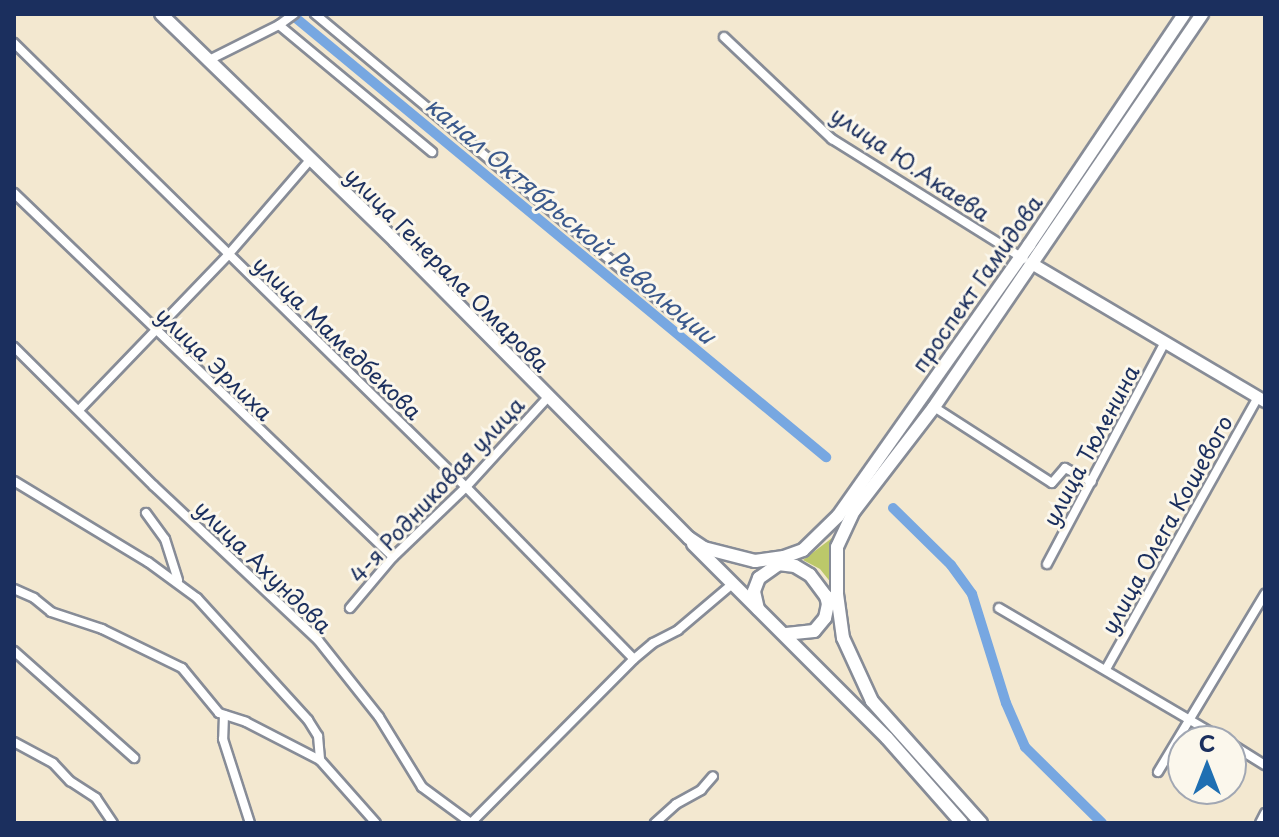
<!DOCTYPE html>
<html>
<head>
<meta charset="utf-8">
<style>
	body { margin:0 }
	#map { position:relative; width:1279px; height:837px; overflow:hidden; background:#f3e8d0; font-family:"Playpen Sans",sans-serif }
	div>[style] { position:absolute }
	[style*='--x'] { left:calc(var(--x)*1px); top:calc(var(--y)*1px); width:calc(var(--w)*1px); rotate:calc(var(--a)*1deg) }
	.green>* { inset:0; background:#bcc86a }
	.canal>* { height:10px; margin:-5px; padding:0 5px; transform-origin:5px; border-radius:5px; background:#77a7e1 }
	.roads { filter:drop-shadow(2px 0 #878c97) drop-shadow(-2px 0 #878c97) drop-shadow(0 2px #878c97) drop-shadow(0 -2px #878c97) }
	.minor>* { height:8px; margin:-4px; padding:0 4px; transform-origin:4px; border-radius:4px; background:#fff }
	.secondary>* { height:11px; margin:-5.5px; padding:0 5.5px; transform-origin:5.5px; border-radius:5.5px; background:#fff }
	.primary>* { height:12px; margin:-6px; padding:0 6px; transform-origin:6px; border-radius:6px; background:#fff }
	span { translate:-50% -50%; white-space:nowrap; text-align:center; line-height:1.15; -webkit-text-stroke:6px #fbf7ec; paint-order:stroke }
	.street-label { font-size:22px; color:#1b2f5e }
	.water-label { font-size:24px; color:#3b598c; font-style:italic }
	.frame { position:absolute; inset:0; border:16px solid #1b2f5e; pointer-events:none }
	.north { position:absolute; left:1167px; top:725px; width:80px; height:80px; box-sizing:border-box; background:#fbf7ec; border:2px solid #a1a7b3; border-radius:50%; rotate:0deg; font-size:22px; font-weight:700; line-height:32px; text-align:center; color:#1b2f5e }
	.north::after { content:''; display:block; margin:auto; width:28px; height:36px; background:#1f6fb2; clip-path:polygon(50% 0,100% 100%,50% 72%,0 100%) }
</style>
</head>
<body>
<div id="map">
	<div class="green">
		<div style="clip-path:polygon(832px 538px,831px 571px,832px 584px,820px 569px,803px 560px)"></div>
	</div>
	<div class="canal">
		<div style="--x:291;--y:14;--w:695;--a:39.63"></div>
		<div style="--x:893;--y:508;--w:81;--a:44.5"></div>
		<div style="--x:951;--y:565;--w:36;--a:54"></div>
		<div style="--x:972;--y:594;--w:114;--a:72.7"></div>
		<div style="--x:1006;--y:703;--w:48;--a:66.6"></div>
		<div style="--x:1025;--y:747;--w:108;--a:44.6"></div>
	</div>
	<div class="roads">
		<div class="minor">
			<div style="--x:315;--y:14;--w:469;--a:39.8"></div>
			<div style="--x:279;--y:25;--w:199;--a:39.7"></div>
			<div style="--x:724;--y:37;--w:149;--a:43.4"></div>
			<div style="--x:832;--y:139;--w:226;--a:32"></div>
			<div style="--x:14;--y:43;--w:634;--a:44.49"></div>
			<div style="--x:466;--y:487;--w:240;--a:45.7"></div>
			<div style="--x:211;--y:59;--w:76;--a:-26.6"></div>
			<div style="--x:279;--y:25;--w:19;--a:-36"></div>
			<div style="--x:14;--y:193;--w:525;--a:43.84"></div>
			<div style="--x:14;--y:347;--w:197;--a:44.8"></div>
			<div style="--x:154;--y:486;--w:225;--a:43.2"></div>
			<div style="--x:318;--y:640;--w:98;--a:51.6"></div>
			<div style="--x:379;--y:717;--w:82;--a:58.4"></div>
			<div style="--x:422;--y:787;--w:61;--a:36.3"></div>
			<div style="--x:934;--y:407;--w:140;--a:32.8"></div>
			<div style="--x:1052;--y:483;--w:20;--a:-49"></div>
			<div style="--x:1065;--y:468;--w:30;--a:27"></div>
			<div style="--x:79;--y:410;--w:215;--a:-46.1"></div>
			<div style="--x:228;--y:255;--w:127;--a:-49.2"></div>
			<div style="--x:14;--y:481;--w:157;--a:31.2"></div>
			<div style="--x:148;--y:562;--w:61;--a:36.3"></div>
			<div style="--x:197;--y:598;--w:165;--a:47.7"></div>
			<div style="--x:308;--y:720;--w:19;--a:58"></div>
			<div style="--x:318;--y:736;--w:24;--a:85"></div>
			<div style="--x:320;--y:760;--w:84;--a:48.4"></div>
			<div style="--x:146;--y:513;--w:32;--a:54"></div>
			<div style="--x:165;--y:539;--w:43;--a:72.4"></div>
			<div style="--x:1047;--y:564;--w:251;--a:-62"></div>
			<div style="--x:14;--y:589;--w:22;--a:24"></div>
			<div style="--x:34;--y:598;--w:22;--a:39"></div>
			<div style="--x:51;--y:612;--w:54;--a:18.4"></div>
			<div style="--x:102;--y:629;--w:89;--a:26"></div>
			<div style="--x:182;--y:668;--w:58;--a:50.6"></div>
			<div style="--x:219;--y:713;--w:28;--a:18"></div>
			<div style="--x:246;--y:722;--w:83;--a:27.2"></div>
			<div style="--x:350;--y:608;--w:67;--a:-49.9"></div>
			<div style="--x:393;--y:557;--w:101;--a:-43.8"></div>
			<div style="--x:466;--y:487;--w:123;--a:-47.6"></div>
			<div style="--x:999;--y:608;--w:263;--a:30.4"></div>
			<div style="--x:14;--y:651;--w:161;--a:41.7"></div>
			<div style="--x:1106;--y:669;--w:312;--a:-60.8"></div>
			<div style="--x:224;--y:715;--w:24;--a:92"></div>
			<div style="--x:223;--y:739;--w:88;--a:72.2"></div>
			<div style="--x:14;--y:742;--w:44;--a:28.3"></div>
			<div style="--x:53;--y:763;--w:25;--a:47"></div>
			<div style="--x:70;--y:781;--w:31;--a:33"></div>
			<div style="--x:96;--y:798;--w:30;--a:56"></div>
			<div style="--x:1231;--y:744;--w:40;--a:32"></div>
			<div style="--x:1158;--y:772;--w:208;--a:-59"></div>
			<div style="--x:471;--y:823;--w:231;--a:-45.2"></div>
			<div style="--x:634;--y:659;--w:25;--a:-40"></div>
			<div style="--x:653;--y:643;--w:28;--a:-27"></div>
			<div style="--x:678;--y:630;--w:70;--a:-40.3"></div>
			<div style="--x:655;--y:823;--w:28;--a:-42"></div>
			<div style="--x:676;--y:804;--w:29;--a:-29"></div>
			<div style="--x:701;--y:790;--w:18;--a:-49"></div>
			<div style="--x:1260;--y:823;--w:11;--a:-63"></div>
		</div>
		<div class="secondary">
			<div style="--x:1033;--y:264;--w:269;--a:30.6"></div>
		</div>
		<div class="primary">
			<div style="--x:161;--y:14;--w:326;--a:44.1"></div>
			<div style="--x:395;--y:241;--w:418;--a:45.3"></div>
			<div style="--x:689;--y:538;--w:18;--a:34"></div>
			<div style="--x:704;--y:548;--w:53;--a:14.3"></div>
			<div style="--x:755;--y:561;--w:29;--a:-8"></div>
			<div style="--x:784;--y:557;--w:20;--a:-20"></div>
			<div style="--x:803;--y:550;--w:49;--a:-44.2"></div>
			<div style="--x:838;--y:516;--w:332;--a:-54.8"></div>
			<div style="--x:1029;--y:245;--w:278;--a:-56.1"></div>
			<div style="--x:693;--y:544;--w:274;--a:45"></div>
			<div style="--x:887;--y:738;--w:113;--a:48.6"></div>
			<div style="--x:778;--y:564;--w:17;--a:7"></div>
			<div style="--x:795;--y:566;--w:17;--a:31"></div>
			<div style="--x:810;--y:575;--w:26;--a:53"></div>
			<div style="--x:826;--y:596;--w:8;--a:76"></div>
			<div style="--x:828;--y:604;--w:14;--a:102"></div>
			<div style="--x:825;--y:618;--w:17;--a:130"></div>
			<div style="--x:814;--y:631;--w:30;--a:174"></div>
			<div style="--x:758;--y:609;--w:18;--a:-103"></div>
			<div style="--x:754;--y:591;--w:14;--a:-69"></div>
			<div style="--x:759;--y:578;--w:28;--a:-35"></div>
			<div style="--x:981;--y:823;--w:164;--a:-131.8"></div>
			<div style="--x:872;--y:701;--w:69;--a:-114.7"></div>
			<div style="--x:843;--y:638;--w:44;--a:-97.8"></div>
			<div style="--x:837;--y:594;--w:47;--a:-90"></div>
			<div style="--x:837;--y:547;--w:40;--a:-65"></div>
			<div style="--x:854;--y:511;--w:131;--a:-52.4"></div>
			<div style="--x:934;--y:407;--w:476;--a:-55.7"></div>
		</div>
	</div>
	<div class="street-label">
		<span style="left:911px;top:163px;rotate:34deg">улица Ю.Акаева</span>
		<span style="left:448px;top:269px;rotate:45deg">улица Генерала Омарова</span>
		<span style="left:976px;top:283px;rotate:-55deg">проспект Гамидова</span>
		<span style="left:338px;top:337px;rotate:44deg">улица Мамедбекова</span>
		<span style="left:215px;top:363px;rotate:44deg">улица Эрлиха</span>
		<span style="left:1090px;top:445px;rotate:-62deg">улица Тюленина</span>
		<span style="left:436px;top:489px;rotate:-47deg">4-я Родниковая улица</span>
		<span style="left:1166px;top:524px;rotate:-61deg">улица Олега Кошевого</span>
		<span style="left:264px;top:566px;rotate:44deg">улица Ахундова</span>
	</div>
	<div class="water-label">
		<span style="left:571px;top:220px;rotate:40deg">канал Октябрьской Революции</span>
	</div>
	<div class="frame"></div>
	<div class="north">С</div>
</div>
</body>
</html>
